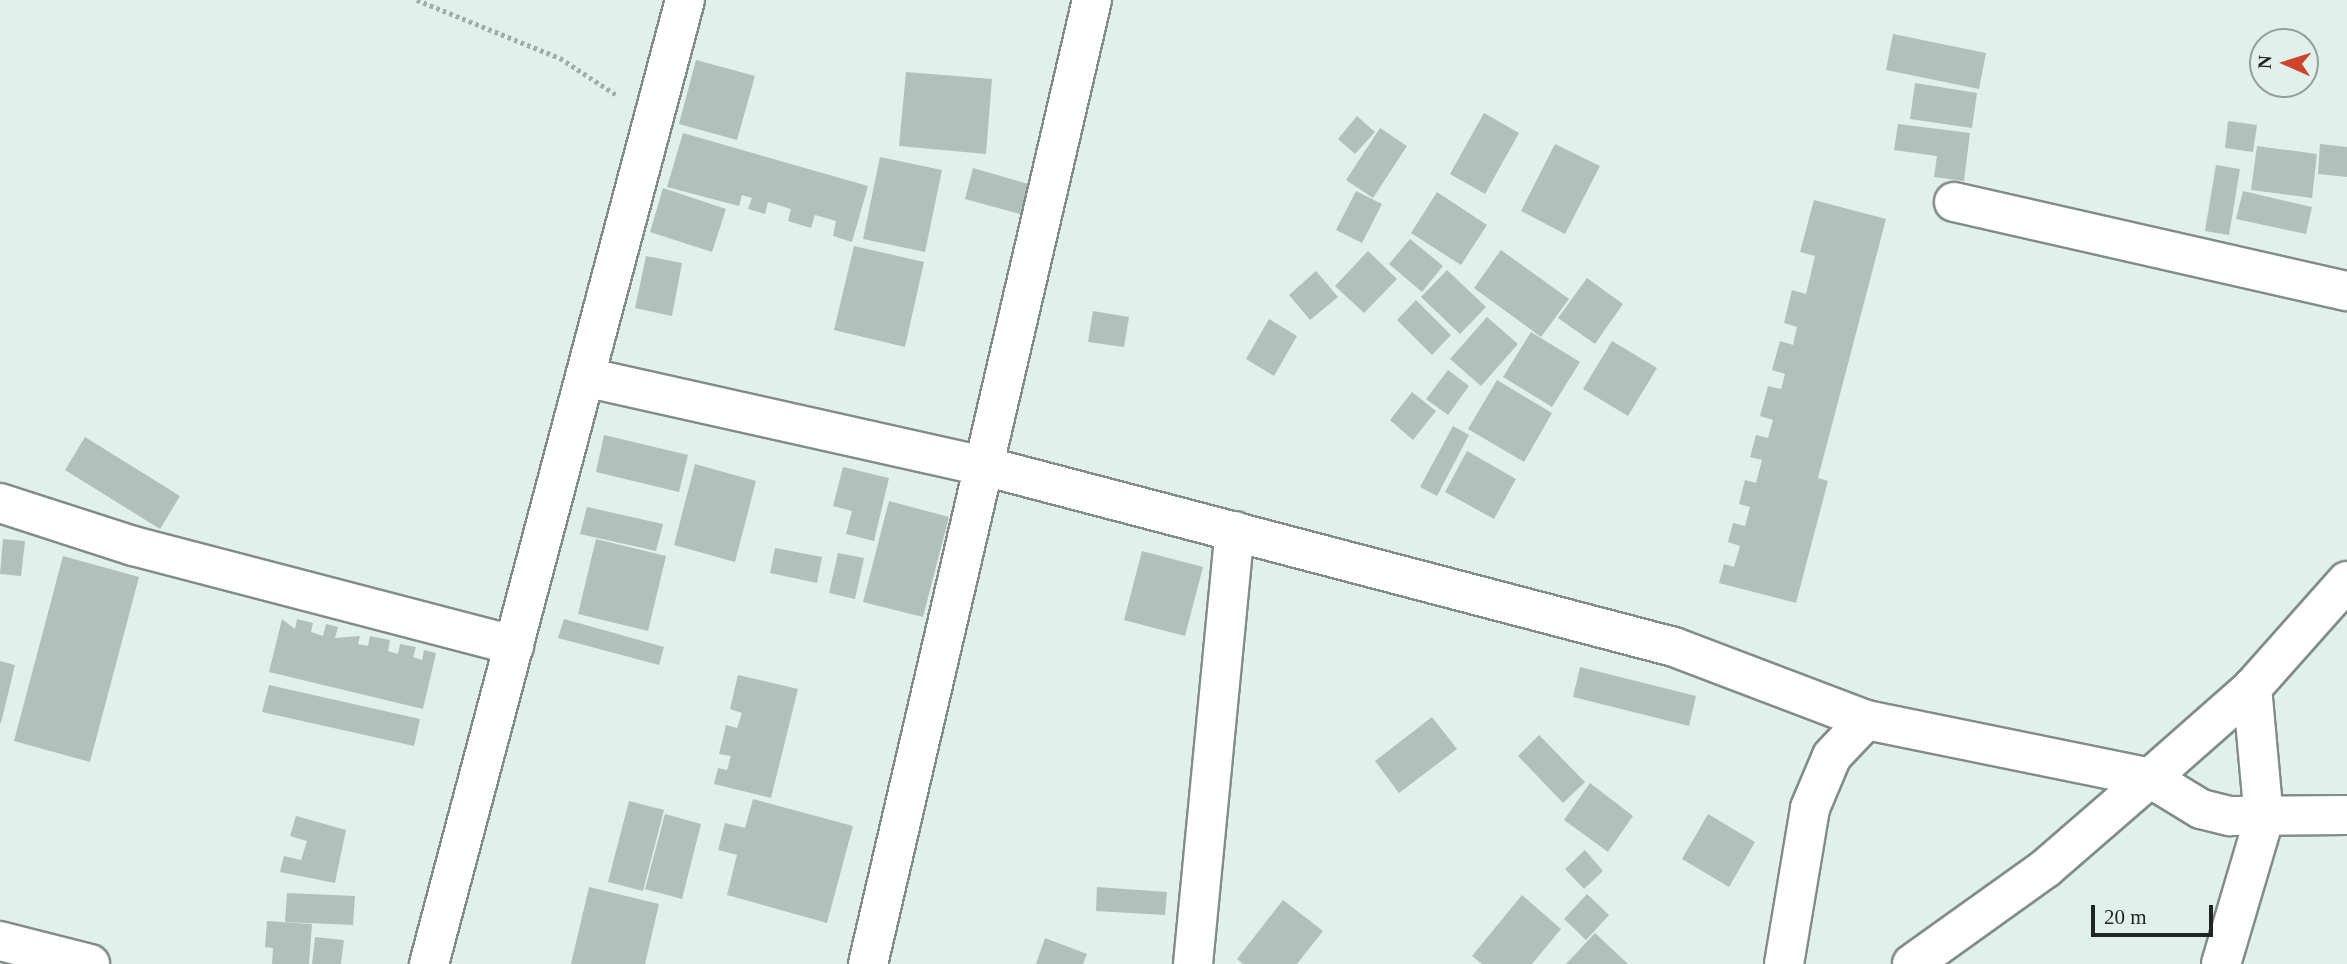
<!DOCTYPE html>
<html>
<head>
<meta charset="utf-8">
<style>
	body { margin:0 }
	#map { position:relative; width:2347px; height:964px; overflow:hidden; background:#e1f0eb; font-family:"Times New Roman",serif }
	div>[style] { position:absolute }
	[style*='--x'] { left:calc(var(--x)*1px); top:calc(var(--y)*1px); width:calc(var(--w)*1px); rotate:calc(var(--a)*1deg) }
	.building>* { inset:0; background:#b2c0bc }
	.path>* { height:4.5px; margin-top:-2.25px; transform-origin:0; background:repeating-linear-gradient(90deg,#a1ada9 0 3.5px,transparent 0 7px) }
	.roads { filter:drop-shadow(2px 0 #808d8a) drop-shadow(-2px 0 #808d8a) drop-shadow(0 2px #808d8a) drop-shadow(0 -2px #808d8a) }
	.minor>* { height:38px; margin:-19px; padding:0 19px; transform-origin:19px; border-radius:19px; background:#fff }
	span { translate:-50% -50%; white-space:nowrap; text-align:center; line-height:1.15; -webkit-text-stroke:7px #e1f0eb; paint-order:stroke }
	.north { position:absolute; left:2249px; top:28px; width:70px; height:70px; box-sizing:border-box; background:#e1f0eb; border:2px solid #949f9b; border-radius:50%; rotate:273deg; font-size:19px; font-weight:700; line-height:28px; text-align:center; color:#202624 }
	.north::after { content:''; display:block; margin:auto; width:24px; height:32px; background:#ce432b; clip-path:polygon(50% 0,100% 100%,50% 72%,0 100%) }
	.scale { position:absolute; left:2091px; top:905px; width:122px; height:32px; box-sizing:border-box; border:4px solid #202624; border-top:0; padding-left:9px; font-size:21px; line-height:24px; white-space:nowrap; color:#202624; -webkit-text-stroke:5px #e1f0eb; paint-order:stroke }
</style>
</head>
<body>
<div id="map">
	<div class="building">
		<div style="clip-path:polygon(1893px 34px,1986px 53px,1979px 89px,1886px 70px)"></div>
		<div style="clip-path:polygon(696px 60px,755px 76px,737px 140px,679px 124px)"></div>
		<div style="clip-path:polygon(906px 72px,992px 79px,986px 154px,899px 146px)"></div>
		<div style="clip-path:polygon(1915px 83px,1977px 93px,1972px 128px,1910px 119px)"></div>
		<div style="clip-path:polygon(1484px 113px,1519px 133px,1485px 194px,1450px 174px)"></div>
		<div style="clip-path:polygon(1357px 116px,1375px 132px,1355px 154px,1338px 139px)"></div>
		<div style="clip-path:polygon(2228px 121px,2257px 125px,2253px 152px,2225px 148px)"></div>
		<div style="clip-path:polygon(1898px 124px,1970px 133px,1964px 181px,1934px 177px,1937px 156px,1894px 150px)"></div>
		<div style="clip-path:polygon(1380px 128px,1407px 146px,1373px 198px,1346px 180px)"></div>
		<div style="clip-path:polygon(683px 133px,868px 186px,852px 242px,833px 236px,836px 221px,815px 215px,811px 228px,788px 221px,791px 209px,768px 202px,765px 214px,748px 209px,752px 198px,742px 195px,739px 206px,667px 187px)"></div>
		<div style="clip-path:polygon(1555px 144px,1600px 166px,1565px 234px,1521px 211px)"></div>
		<div style="clip-path:polygon(2320px 144px,2347px 147px,2347px 177px,2318px 174px)"></div>
		<div style="clip-path:polygon(2257px 146px,2317px 154px,2312px 198px,2251px 190px)"></div>
		<div style="clip-path:polygon(880px 157px,942px 170px,925px 252px,863px 239px)"></div>
		<div style="clip-path:polygon(2216px 165px,2240px 169px,2229px 235px,2205px 231px)"></div>
		<div style="clip-path:polygon(973px 168px,1035px 186px,1027px 216px,965px 199px)"></div>
		<div style="clip-path:polygon(663px 188px,726px 209px,712px 252px,650px 232px)"></div>
		<div style="clip-path:polygon(1356px 191px,1382px 204px,1362px 243px,1336px 230px)"></div>
		<div style="clip-path:polygon(2243px 191px,2312px 207px,2306px 234px,2236px 219px)"></div>
		<div style="clip-path:polygon(1437px 192px,1487px 225px,1461px 265px,1411px 233px)"></div>
		<div style="clip-path:polygon(1814px 200px,1886px 219px,1818px 478px,1828px 481px,1796px 603px,1719px 583px,1724px 564px,1734px 567px,1740px 546px,1728px 542px,1733px 523px,1745px 526px,1750px 507px,1739px 504px,1745px 480px,1756px 483px,1762px 460px,1750px 457px,1756px 435px,1768px 438px,1773px 420px,1760px 416px,1768px 386px,1781px 389px,1785px 374px,1772px 370px,1780px 341px,1793px 345px,1797px 327px,1784px 323px,1792px 290px,1806px 294px,1815px 256px,1800px 252px)"></div>
		<div style="clip-path:polygon(1410px 239px,1443px 266px,1422px 292px,1389px 264px)"></div>
		<div style="clip-path:polygon(854px 246px,924px 262px,905px 347px,834px 330px)"></div>
		<div style="clip-path:polygon(1501px 250px,1569px 299px,1541px 337px,1474px 288px)"></div>
		<div style="clip-path:polygon(1368px 251px,1397px 279px,1364px 313px,1335px 286px)"></div>
		<div style="clip-path:polygon(646px 256px,682px 263px,672px 316px,635px 308px)"></div>
		<div style="clip-path:polygon(1447px 270px,1486px 307px,1460px 334px,1421px 297px)"></div>
		<div style="clip-path:polygon(1316px 271px,1338px 297px,1310px 320px,1289px 295px)"></div>
		<div style="clip-path:polygon(1587px 278px,1623px 304px,1595px 344px,1558px 318px)"></div>
		<div style="clip-path:polygon(1416px 300px,1451px 335px,1432px 355px,1397px 320px)"></div>
		<div style="clip-path:polygon(1093px 311px,1129px 317px,1124px 347px,1088px 342px)"></div>
		<div style="clip-path:polygon(1487px 317px,1518px 344px,1481px 386px,1450px 359px)"></div>
		<div style="clip-path:polygon(1269px 319px,1297px 336px,1274px 376px,1246px 359px)"></div>
		<div style="clip-path:polygon(1531px 332px,1580px 362px,1552px 407px,1503px 377px)"></div>
		<div style="clip-path:polygon(1612px 341px,1657px 368px,1628px 416px,1583px 389px)"></div>
		<div style="clip-path:polygon(1448px 370px,1469px 386px,1448px 415px,1426px 399px)"></div>
		<div style="clip-path:polygon(1497px 380px,1552px 413px,1524px 462px,1468px 429px)"></div>
		<div style="clip-path:polygon(1412px 392px,1436px 411px,1413px 440px,1390px 420px)"></div>
		<div style="clip-path:polygon(1453px 426px,1469px 435px,1437px 496px,1420px 487px)"></div>
		<div style="clip-path:polygon(604px 435px,688px 455px,679px 492px,596px 472px)"></div>
		<div style="clip-path:polygon(85px 437px,180px 496px,160px 529px,65px 470px)"></div>
		<div style="clip-path:polygon(1467px 451px,1516px 479px,1494px 519px,1445px 492px)"></div>
		<div style="clip-path:polygon(695px 464px,756px 481px,735px 562px,674px 545px)"></div>
		<div style="clip-path:polygon(843px 467px,889px 478px,874px 541px,846px 534px,852px 511px,833px 506px)"></div>
		<div style="clip-path:polygon(889px 501px,949px 517px,923px 617px,863px 602px)"></div>
		<div style="clip-path:polygon(587px 507px,663px 524px,656px 551px,580px 534px)"></div>
		<div style="clip-path:polygon(3px 539px,25px 541px,21px 576px,0 574px)"></div>
		<div style="clip-path:polygon(596px 539px,666px 556px,648px 631px,578px 614px)"></div>
		<div style="clip-path:polygon(775px 548px,822px 557px,817px 583px,770px 573px)"></div>
		<div style="clip-path:polygon(1142px 551px,1203px 567px,1185px 636px,1124px 620px)"></div>
		<div style="clip-path:polygon(838px 553px,864px 558px,855px 599px,829px 593px)"></div>
		<div style="clip-path:polygon(63px 556px,139px 577px,90px 762px,14px 741px)"></div>
		<div style="clip-path:polygon(282px 619px,295px 629px,297px 619px,313px 623px,311px 632px,323px 636px,326px 624px,338px 627px,335px 638px,360px 636px,358px 644px,368px 646px,370px 636px,390px 640px,388px 651px,398px 654px,400px 644px,416px 647px,413px 657px,422px 660px,424px 650px,436px 653px,423px 709px,269px 672px)"></div>
		<div style="clip-path:polygon(564px 619px,664px 647px,659px 665px,558px 638px)"></div>
		<div style="clip-path:polygon(0 661px,15px 665px,1px 723px,0 723px)"></div>
		<div style="clip-path:polygon(1580px 667px,1696px 696px,1689px 726px,1573px 697px)"></div>
		<div style="clip-path:polygon(738px 675px,798px 689px,771px 798px,714px 784px,718px 768px,727px 770px,731px 756px,719px 754px,726px 725px,737px 728px,742px 713px,730px 709px)"></div>
		<div style="clip-path:polygon(269px 685px,420px 719px,414px 746px,262px 712px)"></div>
		<div style="clip-path:polygon(1432px 717px,1457px 749px,1399px 793px,1375px 761px)"></div>
		<div style="clip-path:polygon(1539px 735px,1585px 782px,1563px 803px,1518px 756px)"></div>
		<div style="clip-path:polygon(1590px 783px,1633px 816px,1608px 852px,1564px 820px)"></div>
		<div style="clip-path:polygon(753px 799px,853px 826px,827px 923px,727px 895px,737px 855px,718px 850px,725px 823px,745px 828px)"></div>
		<div style="clip-path:polygon(629px 801px,664px 810px,643px 891px,608px 882px)"></div>
		<div style="clip-path:polygon(665px 814px,701px 824px,682px 899px,645px 889px)"></div>
		<div style="clip-path:polygon(1708px 814px,1755px 842px,1729px 887px,1682px 859px)"></div>
		<div style="clip-path:polygon(296px 816px,346px 830px,335px 883px,280px 872px,284px 856px,301px 860px,307px 841px,290px 836px)"></div>
		<div style="clip-path:polygon(1585px 850px,1603px 871px,1584px 889px,1565px 869px)"></div>
		<div style="clip-path:polygon(589px 887px,659px 904px,645px 964px,571px 964px)"></div>
		<div style="clip-path:polygon(1097px 887px,1167px 892px,1165px 915px,1096px 911px)"></div>
		<div style="clip-path:polygon(287px 893px,355px 896px,353px 925px,285px 922px)"></div>
		<div style="clip-path:polygon(1587px 894px,1609px 915px,1586px 940px,1564px 919px)"></div>
		<div style="clip-path:polygon(1522px 895px,1561px 929px,1532px 964px,1482px 964px,1472px 956px)"></div>
		<div style="clip-path:polygon(1283px 900px,1323px 931px,1297px 964px,1243px 964px,1237px 959px)"></div>
		<div style="clip-path:polygon(267px 921px,312px 924px,309px 964px,272px 964px,273px 948px,265px 947px)"></div>
		<div style="clip-path:polygon(1595px 933px,1628px 964px,1566px 964px)"></div>
		<div style="clip-path:polygon(315px 937px,344px 940px,341px 964px,312px 964px)"></div>
		<div style="clip-path:polygon(1045px 938px,1087px 954px,1083px 964px,1036px 964px)"></div>
	</div>
	<div class="path">
		<div style="--x:417;--y:0;--w:154;--a:22.1"></div>
		<div style="--x:560;--y:58;--w:69;--a:33.2"></div>
	</div>
	<div class="roads">
		<div class="minor">
			<div style="--x:1954;--y:202;--w:403;--a:12.8"></div>
			<div style="--x:585;--y:377;--w:409;--a:12.6"></div>
			<div style="--x:984;--y:466;--w:713;--a:14.7"></div>
			<div style="--x:1674;--y:647;--w:205;--a:20.8"></div>
			<div style="--x:1866;--y:720;--w:290;--a:11.5"></div>
			<div style="--x:2150;--y:778;--w:60;--a:31.3"></div>
			<div style="--x:2201;--y:809;--w:30;--a:14"></div>
			<div style="--x:2230;--y:816;--w:117;--a:-0.5"></div>
			<div style="--x:0;--y:503;--w:140;--a:17.9"></div>
			<div style="--x:133;--y:546;--w:394;--a:14.6"></div>
			<div style="--x:0;--y:941;--w:93;--a:14.3"></div>
			<div style="--x:429;--y:964;--w:997;--a:-75.13"></div>
			<div style="--x:868;--y:964;--w:990;--a:-76.92"></div>
			<div style="--x:1193;--y:964;--w:435;--a:-84.5"></div>
			<div style="--x:1784;--y:964;--w:158;--a:-80.5"></div>
			<div style="--x:1810;--y:808;--w:56;--a:-67.1"></div>
			<div style="--x:1832;--y:756;--w:50;--a:-46.6"></div>
			<div style="--x:1912;--y:964;--w:165;--a:-35.6"></div>
			<div style="--x:2046;--y:868;--w:138;--a:-40.9"></div>
			<div style="--x:2150;--y:778;--w:136;--a:-41.4"></div>
			<div style="--x:2252;--y:688;--w:143;--a:-48.4"></div>
			<div style="--x:2221;--y:964;--w:151;--a:-73.5"></div>
			<div style="--x:2264;--y:819;--w:132;--a:-95.2"></div>
		</div>
	</div>
	<div class="north">N</div>
	<div class="scale">20 m</div>
</div>
</body>
</html>
